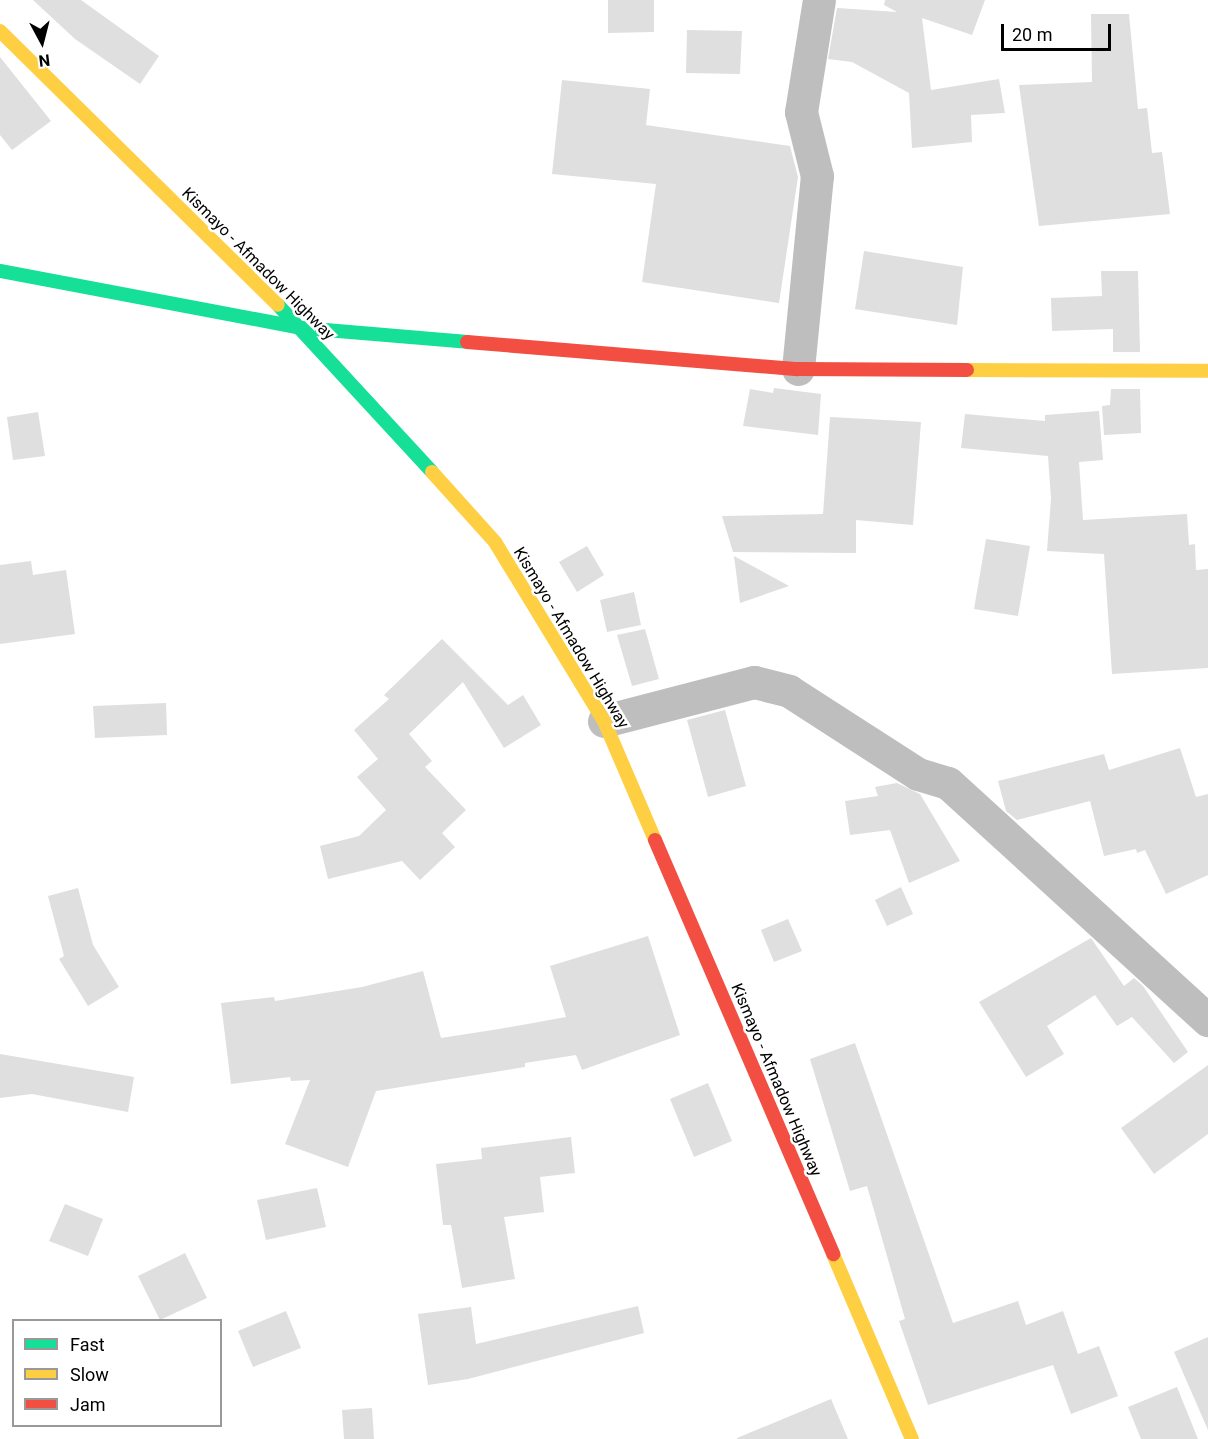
<!DOCTYPE html>
<html>
<head>
<meta charset="utf-8">
<style>
	body { margin:0 }
	#map { position:relative; width:1208px; height:1439px; overflow:hidden; background:#fff; font-family:Roboto,sans-serif }
	div>[style] { position:absolute }
	[style*='--x'] { left:calc(var(--x)*1px); top:calc(var(--y)*1px); width:calc(var(--w)*1px); rotate:calc(var(--a)*1deg) }
	.building>* { inset:0; background:#dfdfdf }
	.street>* { height:33px; margin:-16.5px; padding:0 16.5px; transform-origin:16.5px; border-radius:16.5px; background:#bebebe }
	.fast>* { height:14px; margin:-7px; padding:0 7px; transform-origin:7px; border-radius:7px; background:#16e098 }
	.slow>* { height:14px; margin:-7px; padding:0 7px; transform-origin:7px; border-radius:7px; background:#ffcf43 }
	.jam>* { height:14px; margin:-7px; padding:0 7px; transform-origin:7px; border-radius:7px; background:#f24e42 }
	span { translate:-50% -50%; white-space:nowrap; text-align:center; line-height:1.15; -webkit-text-stroke:5px #fff; paint-order:stroke }
	.street-label { font-size:16px; color:#000 }
	.legend { position:absolute; left:12px; top:1319px; width:210px; height:108px; box-sizing:border-box; background:#fff; border:2px solid #999; margin:0; padding:8px 10px; list-style:none; font-size:18px; color:#000 }
	.legend li { display:flex; align-items:center; gap:12px; height:30px }
	.legend b { width:30px; border:2px solid #999 }
	.north { position:absolute; left:12px; top:12px; width:60px; height:60px; -webkit-text-stroke:4px #fff; paint-order:stroke; rotate:173deg; font-size:16px; font-weight:700; line-height:24px; text-align:center; color:#000 }
	.north::after { content:''; display:block; margin:auto; width:21px; height:27px; background:#000; clip-path:polygon(50% 0,100% 100%,50% 72%,0 100%) }
	.scale { position:absolute; left:1001px; top:24px; width:110px; height:27px; box-sizing:border-box; border:3px solid #000; border-top:0; padding-left:8px; font-size:18px; line-height:21px; white-space:nowrap; color:#000; -webkit-text-stroke:4px #fff; paint-order:stroke }
</style>
</head>
<body>
<div id="map">
	<div class="building">
		<div style="clip-path:polygon(33px 0,81px 0,159px 56px,140px 84px,75px 39px)"></div>
		<div style="clip-path:polygon(608px 0,654px 0,654px 32px,608px 33px)"></div>
		<div style="clip-path:polygon(885px 0,985px 0,972px 35px,922px 18px,931px 90px,999px 79px,1005px 113px,971px 115px,972px 142px,912px 148px,909px 93px,852px 62px,828px 59px,837px 8px,897px 12px,884px 5px)"></div>
		<div style="clip-path:polygon(1091px 14px,1129px 14px,1138px 109px,1147px 108px,1152px 153px,1162px 152px,1170px 214px,1039px 226px,1019px 85px,1092px 82px)"></div>
		<div style="clip-path:polygon(687px 30px,742px 31px,740px 74px,686px 73px)"></div>
		<div style="clip-path:polygon(0 57px,51px 121px,12px 150px,0 135px)"></div>
		<div style="clip-path:polygon(562px 80px,650px 89px,646px 125px,790px 146px,798px 177px,779px 303px,642px 282px,656px 184px,552px 174px)"></div>
		<div style="clip-path:polygon(864px 251px,963px 267px,957px 325px,855px 309px)"></div>
		<div style="clip-path:polygon(1101px 271px,1138px 271px,1140px 352px,1113px 352px,1113px 329px,1052px 331px,1051px 298px,1102px 296px)"></div>
		<div style="clip-path:polygon(774px 388px,821px 394px,818px 435px,743px 426px,750px 389px,773px 393px)"></div>
		<div style="clip-path:polygon(1111px 389px,1140px 389px,1141px 433px,1104px 435px,1102px 406px,1110px 405px)"></div>
		<div style="clip-path:polygon(1099px 411px,1103px 460px,1079px 462px,1083px 520px,1187px 514px,1189px 545px,1195px 544px,1196px 570px,1208px 569px,1208px 668px,1112px 674px,1104px 554px,1047px 551px,1051px 499px,1048px 456px,961px 448px,965px 414px,1045px 421px,1045px 415px)"></div>
		<div style="clip-path:polygon(38px 412px,45px 456px,13px 460px,7px 417px)"></div>
		<div style="clip-path:polygon(830px 417px,921px 422px,913px 525px,856px 520px,856px 553px,733px 552px,722px 516px,823px 514px)"></div>
		<div style="clip-path:polygon(986px 539px,1030px 546px,1018px 616px,974px 609px)"></div>
		<div style="clip-path:polygon(587px 546px,604px 575px,577px 592px,559px 562px)"></div>
		<div style="clip-path:polygon(734px 556px,789px 586px,740px 603px)"></div>
		<div style="clip-path:polygon(31px 561px,33px 575px,66px 570px,75px 634px,0 644px,0 565px)"></div>
		<div style="clip-path:polygon(634px 592px,641px 625px,607px 632px,600px 600px)"></div>
		<div style="clip-path:polygon(645px 629px,659px 679px,632px 686px,617px 635px)"></div>
		<div style="clip-path:polygon(442px 639px,508px 705px,523px 695px,541px 725px,504px 748px,463px 682px,409px 734px,432px 761px,425px 767px,466px 810px,442px 833px,455px 847px,420px 880px,402px 861px,328px 879px,320px 846px,359px 836px,386px 810px,357px 777px,378px 759px,354px 730px,389px 699px,384px 695px)"></div>
		<div style="clip-path:polygon(166px 703px,167px 735px,95px 738px,93px 706px)"></div>
		<div style="clip-path:polygon(725px 710px,746px 786px,708px 797px,687px 720px)"></div>
		<div style="clip-path:polygon(1180px 748px,1196px 797px,1208px 794px,1208px 875px,1166px 894px,1145px 850px,1137px 853px,1136px 849px,1104px 856px,1090px 801px,1017px 820px,1006px 811px,998px 781px,1104px 754px,1109px 770px)"></div>
		<div style="clip-path:polygon(897px 783px,920px 794px,960px 861px,909px 883px,890px 830px,850px 835px,845px 801px,878px 796px,875px 787px)"></div>
		<div style="clip-path:polygon(901px 887px,913px 914px,887px 926px,875px 900px)"></div>
		<div style="clip-path:polygon(78px 888px,93px 945px,119px 987px,88px 1006px,59px 959px,64px 956px,48px 896px)"></div>
		<div style="clip-path:polygon(788px 919px,802px 951px,774px 962px,761px 930px)"></div>
		<div style="clip-path:polygon(648px 936px,680px 1035px,582px 1070px,576px 1055px,525px 1063px,525px 1067px,376px 1091px,348px 1167px,285px 1144px,310px 1080px,291px 1081px,290px 1077px,231px 1084px,221px 1003px,274px 997px,275px 1001px,362px 987px,423px 971px,441px 1038px,499px 1029px,566px 1017px,550px 966px)"></div>
		<div style="clip-path:polygon(1091px 938px,1124px 986px,1134px 978px,1143px 986px,1188px 1052px,1174px 1063px,1132px 1017px,1117px 1026px,1095px 995px,1047px 1026px,1064px 1054px,1026px 1077px,979px 1002px)"></div>
		<div style="clip-path:polygon(855px 1043px,953px 1323px,1018px 1301px,1026px 1325px,1063px 1311px,1078px 1354px,1099px 1346px,1118px 1396px,1071px 1414px,1053px 1365px,928px 1405px,899px 1321px,905px 1319px,867px 1186px,850px 1191px,810px 1059px)"></div>
		<div style="clip-path:polygon(0 1054px,134px 1077px,128px 1112px,32px 1094px,0 1098px)"></div>
		<div style="clip-path:polygon(1208px 1065px,1208px 1134px,1154px 1174px,1121px 1128px)"></div>
		<div style="clip-path:polygon(708px 1083px,732px 1141px,694px 1157px,670px 1099px)"></div>
		<div style="clip-path:polygon(571px 1137px,575px 1173px,540px 1177px,544px 1212px,504px 1217px,515px 1279px,462px 1288px,451px 1225px,443px 1225px,436px 1164px,482px 1159px,481px 1148px)"></div>
		<div style="clip-path:polygon(317px 1188px,326px 1227px,266px 1240px,257px 1200px)"></div>
		<div style="clip-path:polygon(65px 1204px,103px 1219px,88px 1256px,49px 1241px)"></div>
		<div style="clip-path:polygon(185px 1253px,207px 1298px,160px 1320px,138px 1276px)"></div>
		<div style="clip-path:polygon(638px 1306px,644px 1333px,468px 1379px,428px 1385px,418px 1314px,471px 1307px,476px 1344px)"></div>
		<div style="clip-path:polygon(286px 1311px,301px 1348px,253px 1367px,238px 1331px)"></div>
		<div style="clip-path:polygon(1208px 1337px,1208px 1430px,1174px 1352px)"></div>
		<div style="clip-path:polygon(1177px 1387px,1198px 1439px,1141px 1439px,1128px 1407px)"></div>
		<div style="clip-path:polygon(831px 1399px,848px 1439px,737px 1439px,737px 1438px)"></div>
		<div style="clip-path:polygon(372px 1408px,374px 1439px,344px 1439px,342px 1410px)"></div>
	</div>
	<div class="street">
		<div style="--x:798;--y:369;--w:194;--a:-84.4"></div>
		<div style="--x:817;--y:176;--w:66;--a:-104"></div>
		<div style="--x:801;--y:112;--w:113;--a:-80.9"></div>
		<div style="--x:604;--y:721;--w:155;--a:-14.6"></div>
		<div style="--x:754;--y:682;--w:36;--a:14"></div>
		<div style="--x:789;--y:691;--w:153;--a:32.8"></div>
		<div style="--x:918;--y:774;--w:31;--a:17"></div>
		<div style="--x:948;--y:783;--w:352;--a:42.4"></div>
	</div>
	<div class="fast">
		<div style="--x:0;--y:271;--w:307;--a:10.7"></div>
		<div style="--x:302;--y:328;--w:166;--a:4.8"></div>
		<div style="--x:278;--y:305;--w:227;--a:47.3"></div>
	</div>
	<div class="slow">
		<div style="--x:0;--y:31;--w:390;--a:44.6"></div>
		<div style="--x:967;--y:370;--w:241;--a:0.2"></div>
		<div style="--x:432;--y:472;--w:94;--a:48"></div>
		<div style="--x:495;--y:542;--w:210;--a:58.7"></div>
		<div style="--x:604;--y:721;--w:129;--a:66.8"></div>
		<div style="--x:833;--y:1254;--w:201;--a:66.9"></div>
	</div>
	<div class="jam">
		<div style="--x:467;--y:342;--w:332;--a:4.7"></div>
		<div style="--x:798;--y:369;--w:169;--a:0.3"></div>
		<div style="--x:655;--y:840;--w:451;--a:66.7"></div>
	</div>
	<div class="street-label">
		<span style="left:258px;top:264px;rotate:45deg">Kismayo - Afmadow Highway</span>
		<span style="left:571px;top:638px;rotate:59deg">Kismayo - Afmadow Highway</span>
		<span style="left:776px;top:1080px;rotate:67deg">Kismayo - Afmadow Highway</span>
	</div>
	<ul class="legend">
	<li><b style="height:8px;background:#16e098"></b>Fast</li>
	<li><b style="height:8px;background:#ffcf43"></b>Slow</li>
	<li><b style="height:8px;background:#f24e42"></b>Jam</li>
	</ul>
	<div class="north">N</div>
	<div class="scale">20 m</div>
</div>
</body>
</html>
